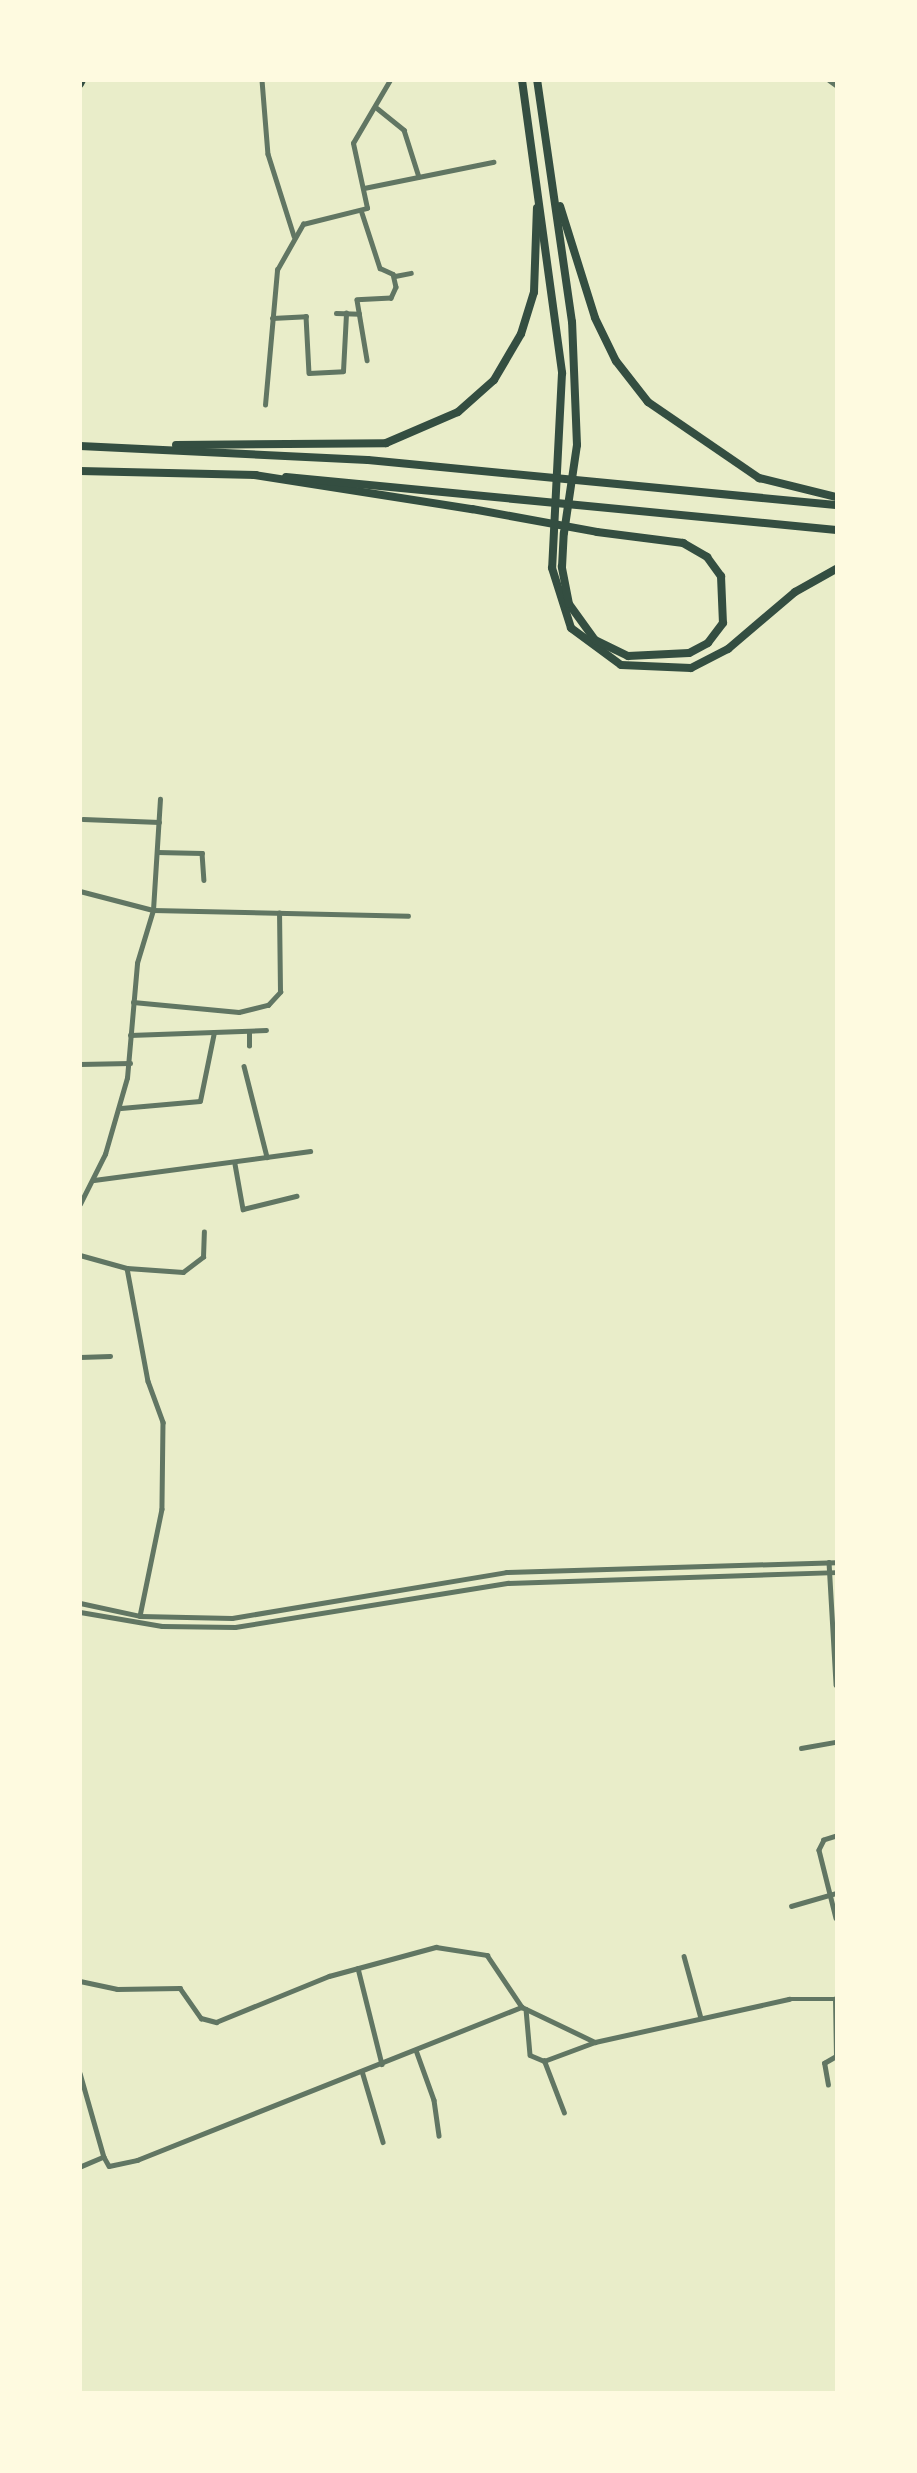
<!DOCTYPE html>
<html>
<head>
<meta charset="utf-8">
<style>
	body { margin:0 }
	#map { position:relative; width:917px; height:2473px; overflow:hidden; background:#e9edc9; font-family:"Libre Baskerville",serif }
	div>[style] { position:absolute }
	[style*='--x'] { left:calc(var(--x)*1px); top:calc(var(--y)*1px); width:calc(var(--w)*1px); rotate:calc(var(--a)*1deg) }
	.minor>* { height:4.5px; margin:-2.25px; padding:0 2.25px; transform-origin:2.25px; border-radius:2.25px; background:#617663 }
	.tertiary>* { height:5px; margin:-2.5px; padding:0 2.5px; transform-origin:2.5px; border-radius:2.5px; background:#617663 }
	.trunk>* { height:8px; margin:-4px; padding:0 4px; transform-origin:4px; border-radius:4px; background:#344e41 }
	.motorway>* { height:8px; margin:-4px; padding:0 4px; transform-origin:4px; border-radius:4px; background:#344e41 }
	span { translate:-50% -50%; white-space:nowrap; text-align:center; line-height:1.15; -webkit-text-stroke:5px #fefae0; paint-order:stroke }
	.frame { position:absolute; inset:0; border:82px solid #fefae0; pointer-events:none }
</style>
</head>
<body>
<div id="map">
	<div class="minor">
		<div style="--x:262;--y:80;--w:74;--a:85.4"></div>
		<div style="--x:268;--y:154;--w:86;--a:72.4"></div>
		<div style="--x:829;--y:80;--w:9;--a:36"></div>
		<div style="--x:377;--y:108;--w:35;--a:39"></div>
		<div style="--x:404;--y:130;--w:49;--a:72.3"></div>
		<div style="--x:364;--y:188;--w:132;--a:-11.4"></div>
		<div style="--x:362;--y:213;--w:58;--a:71.9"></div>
		<div style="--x:380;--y:268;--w:14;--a:25"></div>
		<div style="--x:393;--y:274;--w:13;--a:77"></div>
		<div style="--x:396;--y:287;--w:12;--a:114"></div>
		<div style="--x:391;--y:298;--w:34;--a:177"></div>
		<div style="--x:357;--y:300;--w:61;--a:80.5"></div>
		<div style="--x:395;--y:276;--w:16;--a:-11"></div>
		<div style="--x:336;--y:313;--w:23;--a:2"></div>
		<div style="--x:272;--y:318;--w:34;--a:-3"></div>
		<div style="--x:306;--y:316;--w:57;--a:87"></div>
		<div style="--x:309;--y:373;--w:34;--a:-3"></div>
		<div style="--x:343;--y:371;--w:58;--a:-87"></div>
		<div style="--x:265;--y:405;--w:136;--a:-84.9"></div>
		<div style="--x:277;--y:270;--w:53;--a:-60.5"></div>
		<div style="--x:303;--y:224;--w:66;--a:-14"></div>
		<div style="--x:367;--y:208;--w:66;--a:-102.2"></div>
		<div style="--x:353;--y:143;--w:73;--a:-59.6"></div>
		<div style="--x:83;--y:819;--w:76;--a:2.3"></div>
		<div style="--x:157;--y:852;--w:45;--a:1.3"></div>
		<div style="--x:202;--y:853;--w:27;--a:86"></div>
		<div style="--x:80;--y:891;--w:75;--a:14.6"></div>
		<div style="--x:153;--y:910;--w:255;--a:1.3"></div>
		<div style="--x:133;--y:1002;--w:106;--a:5.4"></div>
		<div style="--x:239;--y:1012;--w:30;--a:-14"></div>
		<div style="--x:268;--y:1005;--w:18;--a:-47"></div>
		<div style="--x:280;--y:992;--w:79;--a:-90.7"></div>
		<div style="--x:130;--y:1035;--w:136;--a:-2.1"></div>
		<div style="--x:249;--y:1046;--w:14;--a:-90"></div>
		<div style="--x:80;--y:1064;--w:50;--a:-1.1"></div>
		<div style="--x:244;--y:1066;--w:94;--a:75.8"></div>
		<div style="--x:121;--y:1108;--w:79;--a:-5.1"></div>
		<div style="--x:200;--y:1101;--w:70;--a:-78.5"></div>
		<div style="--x:235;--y:1164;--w:46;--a:79.9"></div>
		<div style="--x:243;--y:1209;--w:55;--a:-13.8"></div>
		<div style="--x:94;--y:1180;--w:218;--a:-7.6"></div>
		<div style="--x:80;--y:1204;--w:56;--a:-63.4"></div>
		<div style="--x:105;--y:1154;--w:79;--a:-73.9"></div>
		<div style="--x:127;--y:1078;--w:115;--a:-85"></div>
		<div style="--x:137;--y:963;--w:55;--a:-73.2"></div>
		<div style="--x:153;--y:910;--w:111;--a:-86.4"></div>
		<div style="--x:80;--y:1255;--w:49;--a:15.5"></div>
		<div style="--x:127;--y:1268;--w:115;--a:79.5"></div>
		<div style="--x:148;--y:1381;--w:44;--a:69.9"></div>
		<div style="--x:163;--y:1422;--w:87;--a:90.7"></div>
		<div style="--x:162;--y:1509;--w:109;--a:101.6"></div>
		<div style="--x:127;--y:1268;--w:56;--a:4.1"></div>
		<div style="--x:183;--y:1272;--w:25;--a:-37"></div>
		<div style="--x:203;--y:1257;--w:25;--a:-88"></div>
		<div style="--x:80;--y:1357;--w:30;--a:-2"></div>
		<div style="--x:829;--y:1562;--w:123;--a:86.7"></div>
		<div style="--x:801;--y:1748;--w:36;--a:-10"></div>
		<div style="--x:836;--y:1836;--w:13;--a:162"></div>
		<div style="--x:824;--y:1840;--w:11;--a:117"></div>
		<div style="--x:819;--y:1850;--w:70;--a:76"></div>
		<div style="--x:791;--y:1906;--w:47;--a:-16.1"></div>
		<div style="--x:684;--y:1956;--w:64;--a:74.7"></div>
		<div style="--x:358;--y:1968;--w:99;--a:76"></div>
		<div style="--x:80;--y:1981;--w:38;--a:12"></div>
		<div style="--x:117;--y:1989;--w:63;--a:-0.9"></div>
		<div style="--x:180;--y:1988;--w:37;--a:55"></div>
		<div style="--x:201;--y:2018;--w:16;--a:15"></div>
		<div style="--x:216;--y:2022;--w:122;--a:-22.2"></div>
		<div style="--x:329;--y:1976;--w:111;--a:-15.2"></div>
		<div style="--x:436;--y:1947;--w:52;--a:8.9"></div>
		<div style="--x:487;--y:1955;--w:63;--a:56.1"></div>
		<div style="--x:522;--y:2007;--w:81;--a:25.6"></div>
		<div style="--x:595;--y:2042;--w:199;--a:-12.5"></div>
		<div style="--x:789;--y:1999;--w:47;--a:0"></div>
		<div style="--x:526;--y:2009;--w:46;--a:85"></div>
		<div style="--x:530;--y:2055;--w:15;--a:23"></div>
		<div style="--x:416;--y:2050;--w:53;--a:70.2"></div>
		<div style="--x:434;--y:2100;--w:36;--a:82"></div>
		<div style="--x:362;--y:2071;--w:74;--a:73.5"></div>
		<div style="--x:80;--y:2073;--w:87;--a:74.1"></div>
		<div style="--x:104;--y:2157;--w:26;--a:157"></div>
		<div style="--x:828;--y:2085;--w:22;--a:-100"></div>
		<div style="--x:824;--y:2063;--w:14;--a:-30"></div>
		<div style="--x:836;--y:2056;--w:57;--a:-91"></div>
		<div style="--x:564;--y:2113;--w:56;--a:-111"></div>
		<div style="--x:544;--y:2061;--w:54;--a:-20.4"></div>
		<div style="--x:104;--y:2157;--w:10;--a:61"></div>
		<div style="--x:109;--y:2166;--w:29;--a:-12"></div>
		<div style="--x:137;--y:2160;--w:414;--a:-21.7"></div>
	</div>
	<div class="tertiary">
		<div style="--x:80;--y:1603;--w:61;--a:12.2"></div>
		<div style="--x:140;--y:1616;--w:92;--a:1.2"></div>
		<div style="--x:232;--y:1618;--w:278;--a:-9.5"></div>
		<div style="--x:506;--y:1572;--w:330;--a:-1.7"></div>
		<div style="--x:80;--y:1612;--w:83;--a:9.7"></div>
		<div style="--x:162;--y:1626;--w:73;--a:0.8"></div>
		<div style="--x:235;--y:1627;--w:277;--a:-9.2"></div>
		<div style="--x:508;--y:1583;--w:328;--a:-1.9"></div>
	</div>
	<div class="trunk">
		<div style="--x:80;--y:84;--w:4;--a:-63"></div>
	</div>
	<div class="motorway">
		<div style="--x:522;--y:80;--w:296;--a:82.2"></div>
		<div style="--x:562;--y:373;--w:195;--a:92.9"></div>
		<div style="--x:552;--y:568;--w:63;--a:72.4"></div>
		<div style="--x:571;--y:628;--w:62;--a:36.5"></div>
		<div style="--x:621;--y:665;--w:70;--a:2.5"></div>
		<div style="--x:691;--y:668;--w:42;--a:-27.2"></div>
		<div style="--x:728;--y:649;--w:88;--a:-40.4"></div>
		<div style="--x:795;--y:592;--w:47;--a:-29.3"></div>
		<div style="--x:560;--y:206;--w:117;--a:72.6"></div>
		<div style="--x:595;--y:318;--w:48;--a:64"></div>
		<div style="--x:616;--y:361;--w:52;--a:52"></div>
		<div style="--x:648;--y:402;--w:135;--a:34.4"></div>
		<div style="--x:759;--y:478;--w:79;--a:13.9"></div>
		<div style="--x:176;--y:445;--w:210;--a:-0.5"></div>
		<div style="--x:386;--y:443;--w:78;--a:-23.3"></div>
		<div style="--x:458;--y:412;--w:48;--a:-41.6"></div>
		<div style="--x:494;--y:380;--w:53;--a:-59.6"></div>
		<div style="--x:521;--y:334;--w:44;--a:-72.8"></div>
		<div style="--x:534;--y:292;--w:84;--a:-88"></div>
		<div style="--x:80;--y:446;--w:288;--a:2.8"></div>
		<div style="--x:368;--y:460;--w:470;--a:5.5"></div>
		<div style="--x:80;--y:471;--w:176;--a:1.3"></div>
		<div style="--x:254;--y:475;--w:221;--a:8.9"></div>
		<div style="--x:472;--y:509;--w:127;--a:10.4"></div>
		<div style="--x:597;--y:532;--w:87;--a:7.3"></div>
		<div style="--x:683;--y:543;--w:28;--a:30"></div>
		<div style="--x:707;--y:557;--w:24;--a:54"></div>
		<div style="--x:721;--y:576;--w:47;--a:87.6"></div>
		<div style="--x:723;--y:623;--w:25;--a:127"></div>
		<div style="--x:708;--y:643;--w:21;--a:152"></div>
		<div style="--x:689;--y:653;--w:61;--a:177.2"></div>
		<div style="--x:628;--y:656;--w:37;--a:-154"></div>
		<div style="--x:595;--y:640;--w:44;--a:-125.8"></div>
		<div style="--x:569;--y:604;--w:38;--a:-101"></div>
		<div style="--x:562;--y:567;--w:34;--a:-87"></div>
		<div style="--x:564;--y:533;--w:89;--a:-81.6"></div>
		<div style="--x:577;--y:445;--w:123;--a:-92.3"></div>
		<div style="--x:572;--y:322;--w:245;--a:-98.2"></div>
		<div style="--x:286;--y:477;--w:553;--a:5.5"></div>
	</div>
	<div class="frame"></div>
</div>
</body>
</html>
